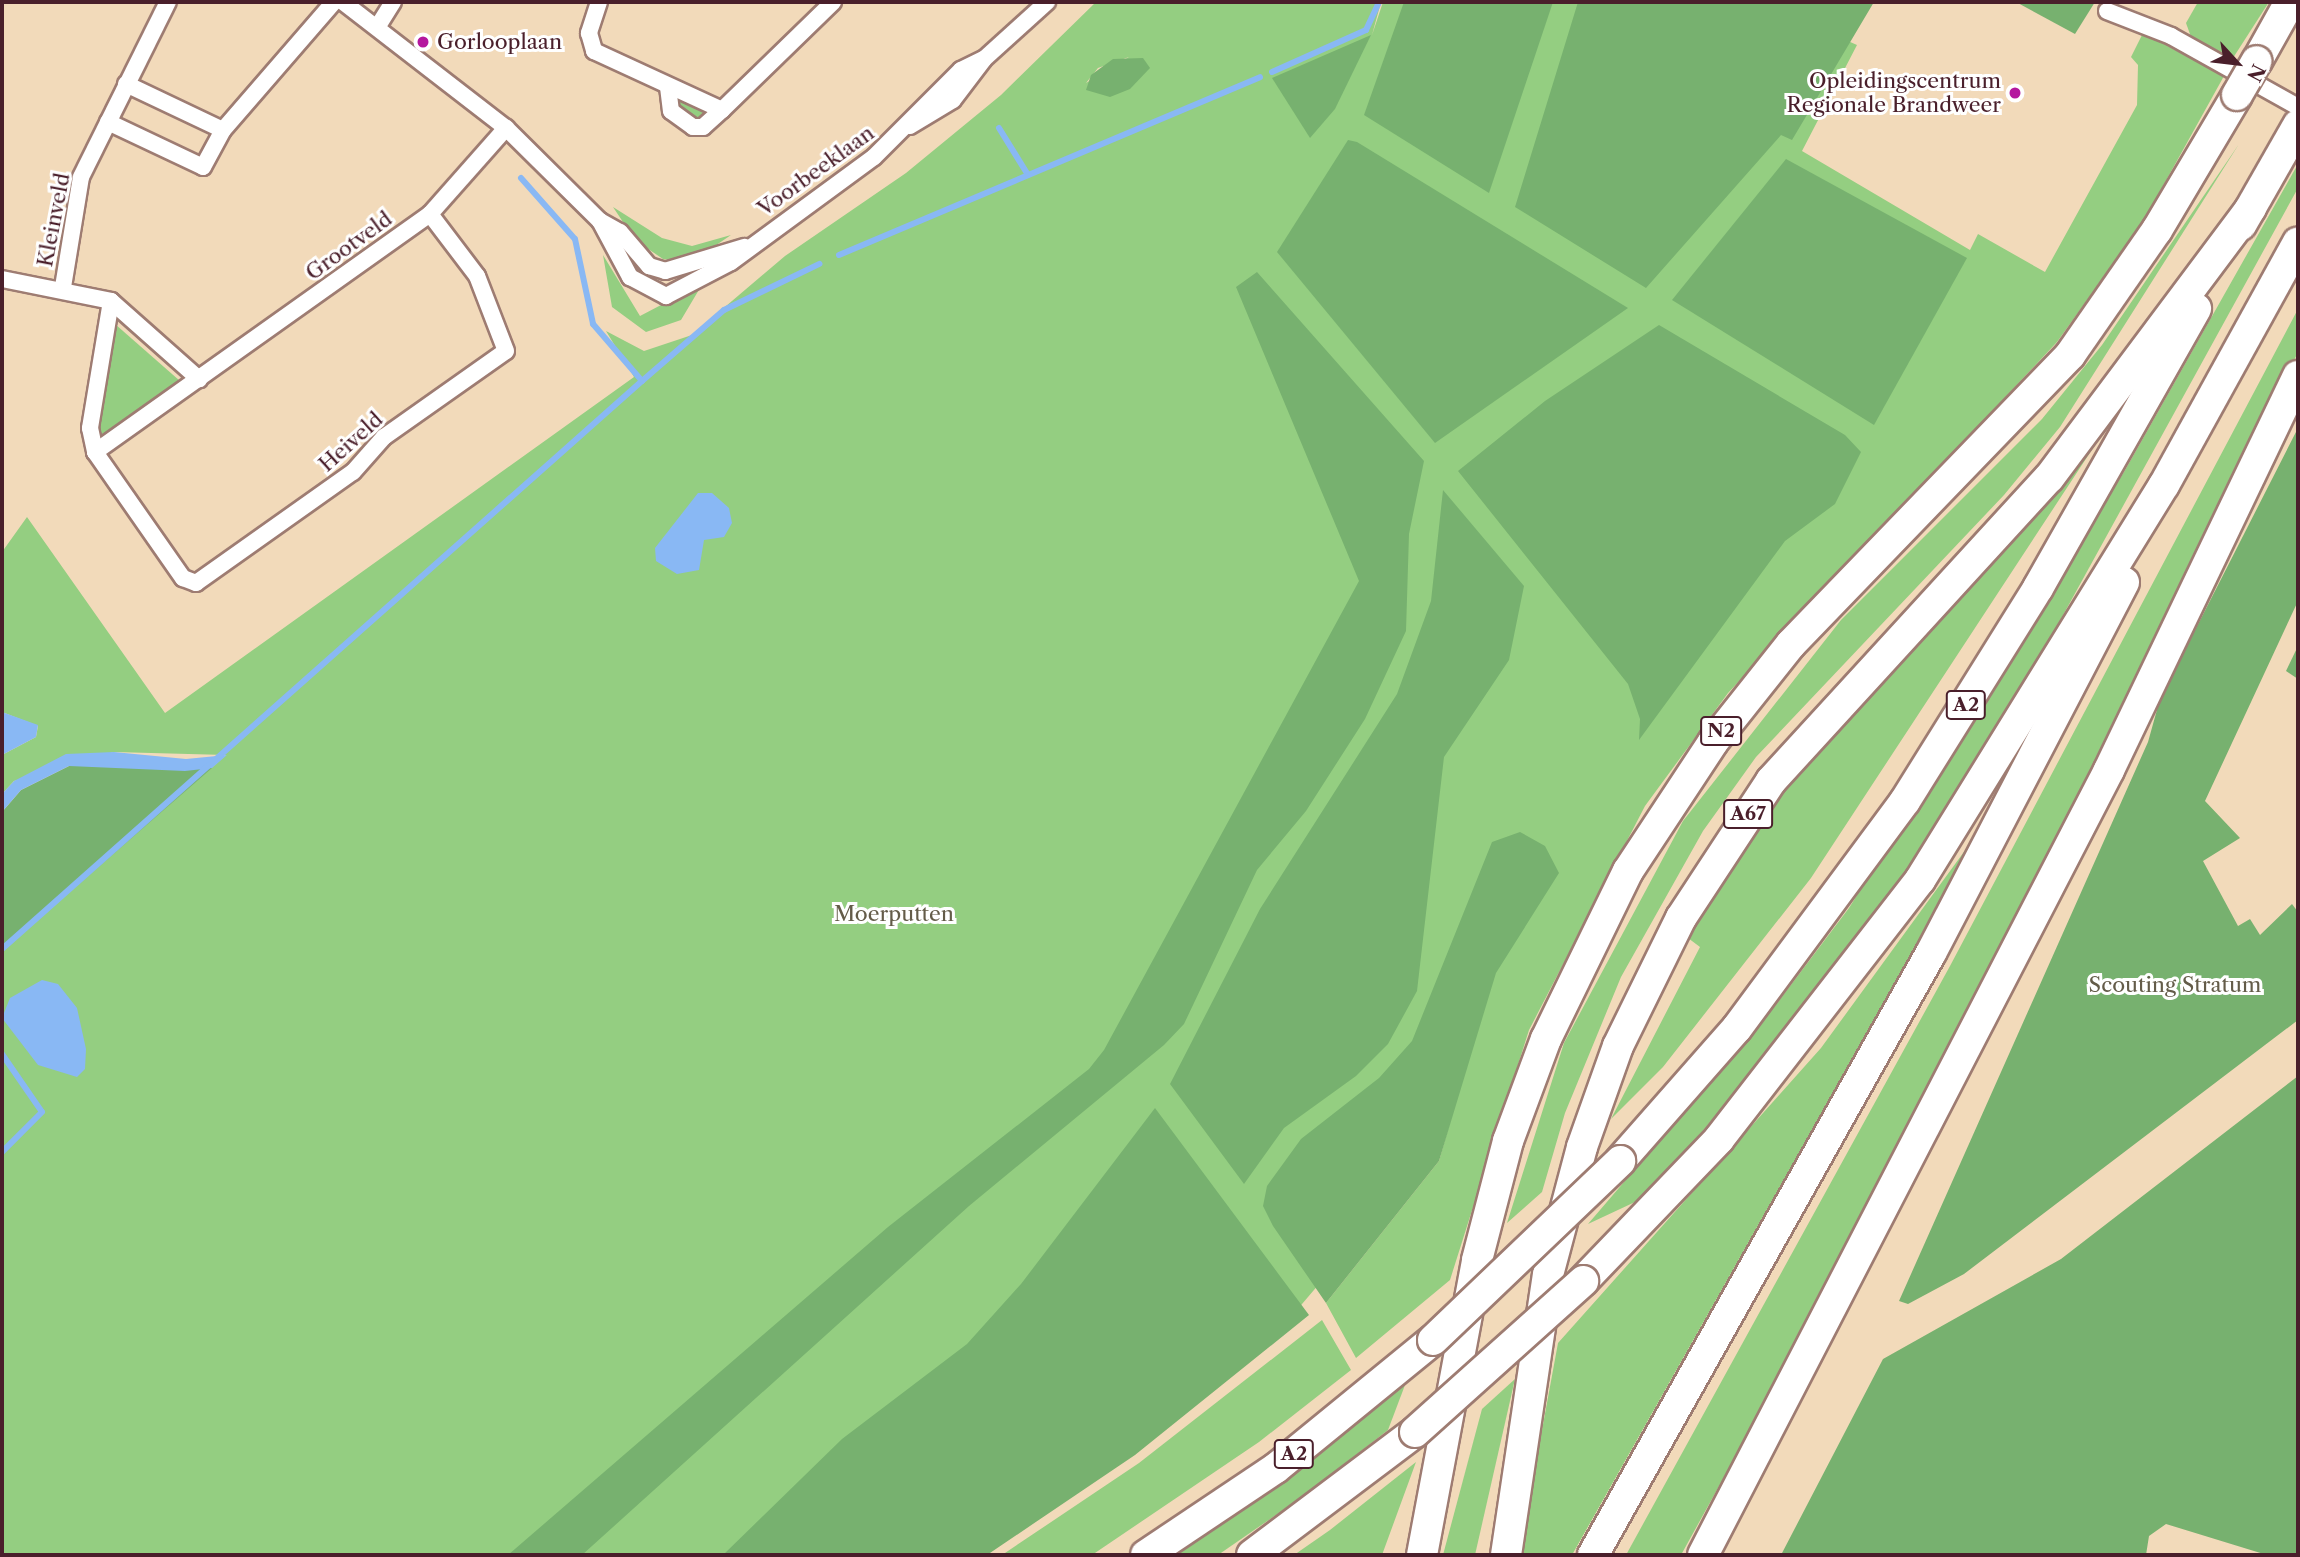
<!DOCTYPE html>
<html>
<head>
<meta charset="utf-8">
<style>
	body { margin:0 }
	#map { position:relative; width:2300px; height:1557px; overflow:hidden; background:#f2daba; font-family:"Libre Caslon Text",serif }
	div>[style] { position:absolute }
	[style*='--x'] { left:calc(var(--x)*1px); top:calc(var(--y)*1px); width:calc(var(--w)*1px); rotate:calc(var(--a)*1deg) }
	.green>* { inset:0; background:#94ce81 }
	.forest>* { inset:0; background:#77b16f }
	.water>* { inset:0; background:#89b8f4 }
	.stream>* { height:6px; margin:-3px; padding:0 3px; transform-origin:3px; border-radius:3px; background:#89b8f4 }
	.roads { filter:drop-shadow(2px 0 #9e7c72) drop-shadow(-2px 0 #9e7c72) drop-shadow(0 2px #9e7c72) drop-shadow(0 -2px #9e7c72) }
	.street>* { height:16px; margin:-8px; padding:0 8px; transform-origin:8px; border-radius:8px; background:#fff }
	.highway>* { height:30px; margin:-15px; padding:0 15px; transform-origin:15px; border-radius:15px; background:#fff }
	.bridges { filter:drop-shadow(2px 0 #9e7c72) drop-shadow(-2px 0 #9e7c72) drop-shadow(0 2px #9e7c72) drop-shadow(0 -2px #9e7c72) }
	.highway-bridge>* { height:30px; margin:-15px; padding:0 15px; transform-origin:15px; border-radius:15px; background:#fff }
	.dots>* { width:19px; height:19px; translate:-50% -50%; box-sizing:border-box; border:4px solid #fff; border-radius:50% }
	span { translate:-50% -50%; white-space:nowrap; text-align:center; line-height:1.15; -webkit-text-stroke:6px #fff; paint-order:stroke }
	.shield-label span { padding:2px 5px; background:#fff; border:2px solid; border-radius:5px; -webkit-text-stroke-width:0 }
	.shield-label { font-size:19px; color:#4a1f2b; font-weight:700 }
	.poi-label { font-size:21px; color:#4a1f2b }
	.left { translate:0 -50%; text-align:left }
	.right { translate:-100% -50%; text-align:right }
	.street-label { font-size:21px; color:#4a1f2b }
	.park-label { font-size:21px; color:#645c49 }
	.frame { position:absolute; inset:0; border:4px solid #4a1f2b; pointer-events:none }
	.north { position:absolute; left:2202px; top:28px; width:70px; height:70px; -webkit-text-stroke:5px #fff; paint-order:stroke; rotate:117deg; font-size:19px; font-weight:700; line-height:28px; text-align:center; color:#4a1f2b }
	.north::after { content:''; display:block; margin:auto; width:24px; height:32px; background:#4a1f2b; clip-path:polygon(50% 0,100% 100%,50% 72%,0 100%) }
</style>
</head>
<body>
<div id="map">
	<div class="green">
		<div style="clip-path:polygon(evenodd,1096px 2px,1381px 2px,1372px 35px,1383px 2px,1759px 2px,1857px 45px,1802px 151px,1970px 250px,1978px 234px,2045px 272px,2137px 105px,2138px 65px,2131px 57px,2143px 33px,2224px 76px,2143px 222px,2057px 342px,1728px 693px,1645px 806px,1529px 1030px,1450px 1280px,1356px 1358px,1326px 1303px,1439px 1161px,1472px 1045px,1417px 1169px,1285px 1324px,963px 1555px,2px 1555px,2px 951px,226px 755px,114px 752px,14px 781px,2px 794px,2px 755px,36px 737px,38px 726px,2px 712px,2px 552px,27px 517px,165px 713px,634px 377px,606px 331px,644px 351px,692px 335px,785px 256px,906px 173px,1001px 95px,1096px 2px,1129px 57px,1086px 83px,1098px 68px,1129px 57px)"></div>
		<div style="clip-path:polygon(2198px 2px,2269px 2px,2233px 58px,2191px 37px,2186px 23px)"></div>
		<div style="clip-path:polygon(679px 97px,709px 113px,697px 124px,676px 107px)"></div>
		<div style="clip-path:polygon(2239px 144px,2060px 427px,2004px 495px,1756px 757px,1703px 831px,1621px 977px,1565px 1113px,1542px 1192px,1507px 1223px,1564px 1043px,1683px 821px,1841px 620px,2042px 419px,2102px 345px)"></div>
		<div style="clip-path:polygon(2298px 164px,2298px 188px,2007px 717px,1874px 923px,1650px 1195px,1588px 1224px,1775px 1006px,1849px 908px,2124px 472px)"></div>
		<div style="clip-path:polygon(613px 207px,662px 238px,692px 246px,731px 235px,706px 252px,678px 261px,663px 259px,635px 240px)"></div>
		<div style="clip-path:polygon(603px 255px,640px 316px,703px 283px,681px 320px,646px 332px,612px 307px)"></div>
		<div style="clip-path:polygon(2298px 309px,2298px 352px,2098px 767px,1766px 1401px,1681px 1555px,1626px 1555px,1950px 966px)"></div>
		<div style="clip-path:polygon(115px 324px,180px 381px,103px 436px,97px 431px)"></div>
		<div style="clip-path:polygon(2095px 445px,1811px 878px,1663px 1067px,1611px 1119px,1700px 947px,1688px 938px,1733px 853px,1781px 787px)"></div>
		<div style="clip-path:polygon(1985px 823px,1572px 1555px,1519px 1555px,1558px 1343px,1821px 1048px)"></div>
		<div style="clip-path:polygon(1322px 1320px,1351px 1370px,1259px 1442px,1092px 1555px,1002px 1555px,1139px 1463px)"></div>
		<div style="clip-path:polygon(1515px 1379px,1475px 1555px,1443px 1555px,1482px 1409px)"></div>
		<div style="clip-path:polygon(1405px 1385px,1388px 1430px,1302px 1497px,1218px 1555px,1171px 1555px)"></div>
		<div style="clip-path:polygon(1416px 1462px,1382px 1555px,1294px 1555px,1330px 1530px)"></div>
	</div>
	<div class="forest">
		<div style="clip-path:polygon(1404px 2px,1553px 2px,1489px 193px,1364px 115px)"></div>
		<div style="clip-path:polygon(1578px 2px,1874px 2px,1792px 140px,1781px 135px,1646px 288px,1515px 207px)"></div>
		<div style="clip-path:polygon(2016px 2px,2095px 2px,2075px 34px)"></div>
		<div style="clip-path:polygon(1371px 35px,1335px 109px,1310px 138px,1272px 78px)"></div>
		<div style="clip-path:polygon(1143px 58px,1150px 68px,1130px 89px,1110px 97px,1086px 90px,1091px 75px,1113px 59px)"></div>
		<div style="clip-path:polygon(1348px 140px,1357px 142px,1628px 308px,1435px 443px,1277px 252px)"></div>
		<div style="clip-path:polygon(1786px 159px,1967px 258px,1874px 425px,1672px 300px)"></div>
		<div style="clip-path:polygon(1257px 272px,1424px 461px,1409px 534px,1406px 631px,1365px 719px,1306px 811px,1257px 870px,1184px 1024px,1164px 1045px,969px 1206px,582px 1555px,508px 1555px,888px 1227px,1089px 1069px,1104px 1050px,1359px 581px,1236px 287px)"></div>
		<div style="clip-path:polygon(1659px 325px,1845px 435px,1861px 452px,1835px 504px,1785px 541px,1639px 740px,1640px 719px,1628px 684px,1458px 471px,1545px 401px)"></div>
		<div style="clip-path:polygon(2298px 428px,2298px 601px,2205px 801px,2240px 838px,2203px 861px,2238px 926px,2250px 919px,2260px 935px,2292px 904px,2298px 912px,2298px 1020px,1964px 1274px,1908px 1304px,1899px 1301px,2148px 742px,2160px 699px)"></div>
		<div style="clip-path:polygon(1443px 490px,1524px 586px,1509px 660px,1444px 757px,1417px 991px,1388px 1044px,1356px 1076px,1284px 1128px,1244px 1184px,1170px 1084px,1260px 909px,1397px 694px,1431px 601px)"></div>
		<div style="clip-path:polygon(2298px 646px,2298px 679px,2286px 671px)"></div>
		<div style="clip-path:polygon(114px 764px,212px 768px,2px 951px,2px 812px,21px 790px,69px 766px)"></div>
		<div style="clip-path:polygon(1520px 832px,1545px 846px,1559px 873px,1496px 973px,1439px 1161px,1326px 1303px,1273px 1226px,1263px 1206px,1267px 1186px,1301px 1139px,1379px 1078px,1412px 1041px,1492px 842px)"></div>
		<div style="clip-path:polygon(2298px 1076px,2298px 1555px,2267px 1555px,2166px 1524px,2149px 1536px,2146px 1555px,1781px 1555px,1883px 1359px,2061px 1259px)"></div>
		<div style="clip-path:polygon(1155px 1108px,1309px 1315px,1135px 1455px,987px 1555px,723px 1555px,842px 1439px,967px 1344px,1021px 1284px)"></div>
	</div>
	<div class="water">
		<div style="clip-path:polygon(698px 493px,712px 493px,729px 508px,732px 523px,724px 537px,704px 540px,699px 570px,677px 574px,656px 561px,655px 548px)"></div>
		<div style="clip-path:polygon(2px 712px,38px 725px,36px 737px,2px 755px)"></div>
		<div style="clip-path:polygon(114px 752px,186px 759px,227px 755px,212px 768px,185px 771px,69px 766px,21px 790px,2px 812px,2px 794px,14px 781px,66px 754px)"></div>
		<div style="clip-path:polygon(42px 980px,58px 984px,77px 1008px,86px 1049px,85px 1069px,77px 1077px,38px 1065px,2px 1018px,10px 998px)"></div>
	</div>
	<div class="stream">
		<div style="--x:1272;--y:72;--w:103;--a:-24.1"></div>
		<div style="--x:1366;--y:30;--w:31;--a:-65"></div>
		<div style="--x:999;--y:128;--w:55;--a:58.3"></div>
		<div style="--x:521;--y:178;--w:81;--a:48.5"></div>
		<div style="--x:575;--y:239;--w:87;--a:78"></div>
		<div style="--x:593;--y:324;--w:75;--a:49.3"></div>
		<div style="--x:642;--y:381;--w:108;--a:-40.9"></div>
		<div style="--x:724;--y:310;--w:106;--a:-25.8"></div>
		<div style="--x:839;--y:255;--w:457;--a:-22.9"></div>
		<div style="--x:2;--y:949;--w:856;--a:-41.59"></div>
		<div style="--x:2;--y:1054;--w:70;--a:55.4"></div>
		<div style="--x:42;--y:1112;--w:57;--a:135"></div>
	</div>
	<div class="roads">
		<div class="street">
			<div style="--x:343;--y:2;--w:206;--a:37.7"></div>
			<div style="--x:506;--y:128;--w:132;--a:44.7"></div>
			<div style="--x:600;--y:221;--w:64;--a:61.8"></div>
			<div style="--x:630;--y:277;--w:41;--a:27.8"></div>
			<div style="--x:666;--y:296;--w:73;--a:-27.6"></div>
			<div style="--x:731;--y:262;--w:177;--a:-36.3"></div>
			<div style="--x:874;--y:157;--w:123;--a:-45"></div>
			<div style="--x:961;--y:70;--w:25;--a:-26"></div>
			<div style="--x:599;--y:2;--w:33;--a:108"></div>
			<div style="--x:589;--y:33;--w:19;--a:74"></div>
			<div style="--x:594;--y:51;--w:141;--a:24.7"></div>
			<div style="--x:722;--y:110;--w:155;--a:-44.2"></div>
			<div style="--x:2107;--y:11;--w:69;--a:21.3"></div>
			<div style="--x:2171;--y:36;--w:145;--a:29.2"></div>
			<div style="--x:378;--y:26;--w:28;--a:-58"></div>
			<div style="--x:126;--y:84;--w:107;--a:25.4"></div>
			<div style="--x:223;--y:130;--w:169;--a:-49.1"></div>
			<div style="--x:668;--y:87;--w:24;--a:83"></div>
			<div style="--x:671;--y:111;--w:27;--a:36"></div>
			<div style="--x:693;--y:127;--w:10;--a:0"></div>
			<div style="--x:703;--y:127;--w:25;--a:-42"></div>
			<div style="--x:108;--y:122;--w:105;--a:25.3"></div>
			<div style="--x:203;--y:167;--w:42;--a:-61.6"></div>
			<div style="--x:910;--y:126;--w:50;--a:-31.2"></div>
			<div style="--x:953;--y:100;--w:51;--a:-52.9"></div>
			<div style="--x:984;--y:59;--w:85;--a:-42.1"></div>
			<div style="--x:600;--y:221;--w:23;--a:29"></div>
			<div style="--x:620;--y:232;--w:45;--a:49.5"></div>
			<div style="--x:649;--y:266;--w:17;--a:17"></div>
			<div style="--x:665;--y:271;--w:83;--a:-16.9"></div>
			<div style="--x:2;--y:279;--w:111;--a:11.4"></div>
			<div style="--x:111;--y:301;--w:118;--a:41.6"></div>
			<div style="--x:63;--y:287;--w:111;--a:-80.7"></div>
			<div style="--x:81;--y:177;--w:195;--a:-63.6"></div>
			<div style="--x:111;--y:301;--w:129;--a:99.4"></div>
			<div style="--x:90;--y:428;--w:25;--a:78"></div>
			<div style="--x:95;--y:452;--w:154;--a:55.1"></div>
			<div style="--x:183;--y:578;--w:14;--a:21"></div>
			<div style="--x:196;--y:583;--w:192;--a:-35.3"></div>
			<div style="--x:353;--y:472;--w:47;--a:-48.5"></div>
			<div style="--x:384;--y:437;--w:149;--a:-35.2"></div>
			<div style="--x:506;--y:351;--w:80;--a:-111.1"></div>
			<div style="--x:477;--y:276;--w:78;--a:-127.2"></div>
			<div style="--x:95;--y:452;--w:411;--a:-35.4"></div>
			<div style="--x:430;--y:214;--w:115;--a:-48.5"></div>
		</div>
		<div class="highway">
			<div style="--x:2257;--y:61;--w:68;--a:-60.8"></div>
			<div style="--x:2241;--y:225;--w:115;--a:-60.3"></div>
			<div style="--x:1620;--y:1161;--w:177;--a:-48.7"></div>
			<div style="--x:1737;--y:1028;--w:282;--a:-53.5"></div>
			<div style="--x:1905;--y:801;--w:251;--a:-58"></div>
			<div style="--x:2038;--y:588;--w:321;--a:-60.5"></div>
			<div style="--x:1583;--y:1281;--w:197;--a:-46.2"></div>
			<div style="--x:1719;--y:1139;--w:328;--a:-52.2"></div>
			<div style="--x:1920;--y:880;--w:464;--a:-58.3"></div>
			<div style="--x:2164;--y:485;--w:277;--a:-61.1"></div>
			<div style="--x:1146;--y:1555;--w:156;--a:-33.8"></div>
			<div style="--x:1276;--y:1468;--w:203;--a:-39.2"></div>
			<div style="--x:1252;--y:1555;--w:204;--a:-37"></div>
			<div style="--x:1422;--y:1555;--w:300;--a:-79.4"></div>
			<div style="--x:1477;--y:1260;--w:123;--a:-75.4"></div>
			<div style="--x:1508;--y:1141;--w:109;--a:-69.6"></div>
			<div style="--x:1546;--y:1039;--w:187;--a:-64"></div>
			<div style="--x:1628;--y:871;--w:154;--a:-56.6"></div>
			<div style="--x:1713;--y:742;--w:125;--a:-51.5"></div>
			<div style="--x:1791;--y:644;--w:402;--a:-46"></div>
			<div style="--x:2070;--y:355;--w:152;--a:-55.2"></div>
			<div style="--x:2157;--y:230;--w:157;--a:-59.3"></div>
			<div style="--x:1506;--y:1555;--w:283;--a:-81.5"></div>
			<div style="--x:1548;--y:1275;--w:132;--a:-75.1"></div>
			<div style="--x:1582;--y:1147;--w:107;--a:-70.4"></div>
			<div style="--x:1618;--y:1046;--w:143;--a:-63.8"></div>
			<div style="--x:1681;--y:918;--w:164;--a:-56.7"></div>
			<div style="--x:1771;--y:781;--w:411;--a:-47.5"></div>
			<div style="--x:2049;--y:478;--w:337;--a:-53.2"></div>
			<div style="--x:1593;--y:1555;--w:690;--a:-60.69"></div>
			<div style="--x:1931;--y:953;--w:418;--a:-62.5"></div>
			<div style="--x:1703;--y:1555;--w:884;--a:-62.65"></div>
			<div style="--x:2109;--y:770;--w:437;--a:-64.4"></div>
		</div>
	</div>
	<div class="bridges">
		<div class="highway-bridge">
			<div style="--x:2237;--y:95;--w:39;--a:-60"></div>
			<div style="--x:1433;--y:1340;--w:259;--a:-43.7"></div>
			<div style="--x:1415;--y:1432;--w:226;--a:-41.9"></div>
		</div>
	</div>
	<div class="dots">
		<div style="left:423px;top:42px;background:#b5179e"></div>
		<div style="left:2015px;top:93px;background:#b5179e"></div>
	</div>
	<div class="shield-label">
		<span style="left:1966px;top:705px">A2</span>
		<span style="left:1721px;top:731px">N2</span>
		<span style="left:1748px;top:814px">A67</span>
		<span style="left:1294px;top:1454px">A2</span>
	</div>
	<div class="poi-label">
		<span class="left" style="left:437px;top:42px">Gorlooplaan</span>
		<span class="right" style="left:2001px;top:93px">Opleidingscentrum<br>Regionale Brandweer</span>
	</div>
	<div class="street-label">
		<span style="left:816px;top:171px;rotate:-36deg">Voorbeeklaan</span>
		<span style="left:54px;top:220px;rotate:-79deg">Kleinveld</span>
		<span style="left:349px;top:246px;rotate:-36deg">Grootveld</span>
		<span style="left:351px;top:442px;rotate:-42deg">Heiveld</span>
	</div>
	<div class="park-label">
		<span style="left:894px;top:914px">Moerputten</span>
		<span style="left:2175px;top:985px">Scouting Stratum</span>
	</div>
	<div class="frame"></div>
	<div class="north">N</div>
</div>
</body>
</html>
